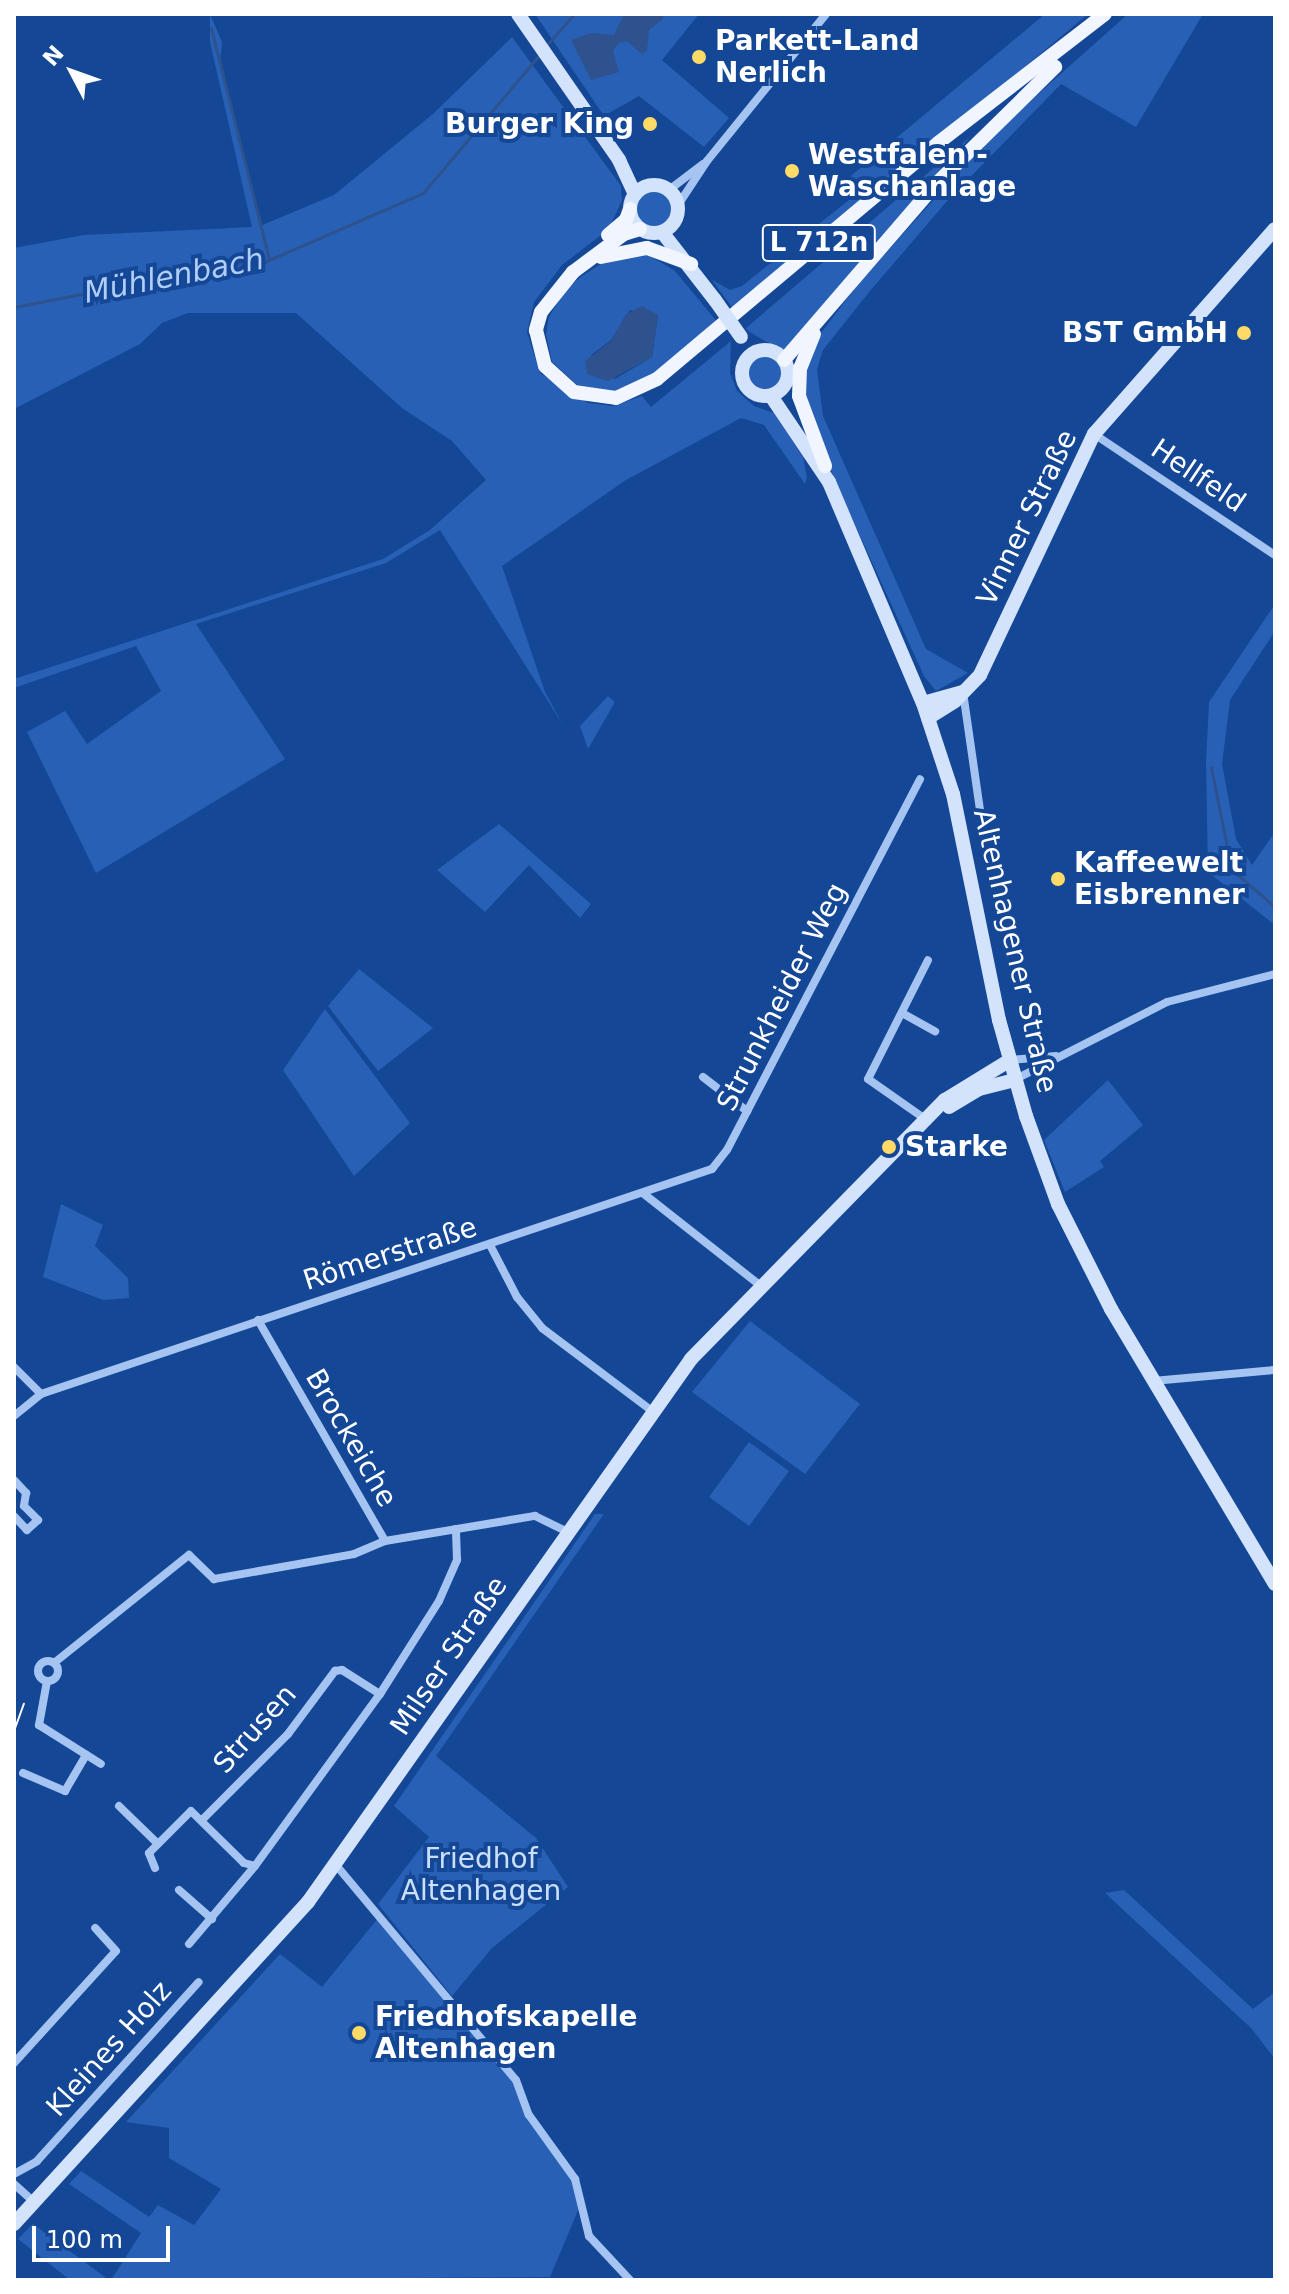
<!DOCTYPE html>
<html>
<head>
<meta charset="utf-8">
<style>
	body { margin:0 }
	#map { position:relative; width:1289px; height:2294px; overflow:hidden; background:#144796; font-family:"DejaVu Sans",sans-serif }
	div>[style] { position:absolute }
	[style*='--x'] { left:calc(var(--x)*1px); top:calc(var(--y)*1px); width:calc(var(--w)*1px); rotate:calc(var(--a)*1deg) }
	.green>* { inset:0; background:#2760b5 }
	.round { border-radius:50% }
	.water>* { inset:0; background:#2e528d }
	.stream>* { height:3px; margin:-1.5px; padding:0 1.5px; transform-origin:1.5px; border-radius:1.5px; background:#2e528d }
	.street>* { height:8px; margin:-4px; padding:0 4px; transform-origin:4px; border-radius:4px; background:#a5c4f2 }
	.street>.ring { margin:-4px; padding:0; box-sizing:content-box; background:none; border:8px solid #a5c4f2; border-radius:50% }
	.secondary>* { height:14px; margin:-7px; padding:0 7px; transform-origin:7px; border-radius:7px; background:#d4e3fc }
	.secondary>.ring { margin:-7px; padding:0; box-sizing:content-box; background:none; border:14px solid #d4e3fc; border-radius:50% }
	.primary>* { height:14px; margin:-7px; padding:0 7px; transform-origin:7px; border-radius:7px; background:#f0f5ff }
	.tram>* { height:2px; margin:-1px; padding:0 1px; transform-origin:1px; border-radius:1px; background:#fff }
	.secondary-bridge>* { height:14px; margin:-7px; padding:0 7px; transform-origin:7px; border-radius:7px; background:#d4e3fc }
	.dots>* { width:22px; height:22px; translate:-50% -50%; box-sizing:border-box; border:4px solid #144796; border-radius:50% }
	span { translate:-50% -50%; white-space:nowrap; text-align:center; line-height:1.15; -webkit-text-stroke:8px #144796; paint-order:stroke }
	.shield-label span { padding:2px 6px; background:#144796; border:2px solid; border-radius:6px; -webkit-text-stroke-width:0 }
	.shield-label { font-size:26px; color:#fff; font-weight:700 }
	.poi-label { font-size:28px; color:#fff; font-weight:700 }
	.left { translate:0 -50%; text-align:left }
	.right { translate:-100% -50%; text-align:right }
	.street-label { font-size:28px; color:#fff }
	.park-label { font-size:28px; color:#cce0fd }
	.water-label { font-size:30px; color:#b1cef9; font-style:italic }
	.frame { position:absolute; inset:0; border:16px solid #fff; pointer-events:none }
	.north { position:absolute; left:32px; top:32px; width:80px; height:80px; -webkit-text-stroke:6px #144796; paint-order:stroke; rotate:311deg; font-size:22px; font-weight:700; line-height:32px; text-align:center; color:#fff }
	.north::after { content:''; display:block; margin:auto; width:28px; height:36px; background:#fff; clip-path:polygon(50% 0,100% 100%,50% 72%,0 100%) }
	.scale { position:absolute; left:32px; top:2226px; width:138px; height:36px; box-sizing:border-box; border:4px solid #fff; border-top:0; padding-left:10px; font-size:24px; line-height:28px; white-space:nowrap; color:#fff; -webkit-text-stroke:6px #144796; paint-order:stroke }
</style>
</head>
<body>
<div id="map">
	<div class="green">
		<div style="clip-path:polygon(210px 14px,222px 42px,220px 64px,260px 226px,334px 195px,434px 113px,512px 37px,621px 186px,622px 200px,609px 229px,562px 265px,534px 302px,527px 332px,540px 373px,588px 403px,613px 406px,642px 396px,651px 407px,731px 341px,730px 373px,737px 391px,754px 406px,774px 413px,803px 457px,807px 477px,805px 484px,764px 425px,741px 418px,626px 480px,502px 566px,545px 692px,563px 725px,440px 530px,386px 563px,196px 624px,285px 759px,96px 873px,27px 732px,65px 711px,87px 744px,161px 691px,136px 646px,14px 688px,14px 679px,383px 559px,430px 530px,486px 480px,452px 441px,402px 408px,296px 313px,188px 313px,162px 323px,140px 344px,14px 409px,14px 248px,84px 235px,252px 227px,210px 42px)"></div>
		<div style="clip-path:polygon(535px 14px,699px 14px,662px 60px,729px 118px,704px 147px,639px 96px,604px 116px)"></div>
		<div style="clip-path:polygon(1045px 14px,1088px 14px,734px 310px,712px 280px,730px 290px,742px 286px,850px 199px,840px 185px)"></div>
		<div style="clip-path:polygon(1128px 14px,1203px 14px,1136px 127px,1061px 84px,948px 200px,870px 291px,823px 350px,817px 369px,823px 416px,926px 649px,968px 673px,936px 691px,924px 676px,835px 481px,802px 385px,812px 345px,858px 284px,990px 137px)"></div>
		<div style="clip-path:polygon(971px 136px,785px 353px,748px 331px,746px 328px)"></div>
		<div class="round" style="left:636px;top:191px;width:36px;height:36px"></div>
		<div style="clip-path:polygon(evenodd,645px 253px,675px 271px,718px 323px,663px 371px,627px 391px,585px 392px,552px 362px,546px 334px,549px 317px,565px 290px,582px 276px,607px 260px,645px 253px,630px 310px,658px 315px,652px 357px,615px 379px,591px 355px,611px 340px,630px 310px)"></div>
		<div class="round" style="left:748px;top:355px;width:36px;height:36px"></div>
		<div style="clip-path:polygon(1275px 604px,1275px 631px,1230px 700px,1222px 764px,1236px 839px,1252px 865px,1275px 832px,1275px 925px,1208px 872px,1206px 762px,1209px 702px)"></div>
		<div style="clip-path:polygon(608px 696px,615px 702px,588px 749px,580px 726px)"></div>
		<div style="clip-path:polygon(499px 824px,591px 904px,580px 918px,529px 865px,485px 912px,437px 870px)"></div>
		<div style="clip-path:polygon(359px 969px,433px 1028px,378px 1071px,328px 1006px)"></div>
		<div style="clip-path:polygon(325px 1009px,410px 1123px,354px 1176px,283px 1070px)"></div>
		<div style="clip-path:polygon(1108px 1080px,1143px 1125px,1100px 1161px,1104px 1167px,1065px 1192px,1044px 1140px)"></div>
		<div style="clip-path:polygon(61px 1204px,103px 1225px,95px 1246px,128px 1278px,129px 1298px,103px 1300px,43px 1277px)"></div>
		<div style="clip-path:polygon(750px 1321px,860px 1404px,805px 1474px,692px 1392px)"></div>
		<div style="clip-path:polygon(749px 1442px,789px 1471px,749px 1526px,709px 1497px)"></div>
		<div style="clip-path:polygon(595px 1514px,604px 1514px,436px 1756px,536px 1838px,568px 1887px,492px 1948px,452px 1996px,378px 1904px,429px 1837px,394px 1806px)"></div>
		<div style="clip-path:polygon(1124px 1890px,1253px 2009px,1275px 1992px,1275px 2059px,1251px 2028px,1105px 1893px)"></div>
		<div style="clip-path:polygon(379px 1917px,514px 2084px,524px 2113px,570px 2176px,579px 2208px,550px 2277px,111px 2280px,141px 2233px,69px 2184px,81px 2171px,149px 2217px,158px 2205px,194px 2225px,221px 2189px,169px 2158px,169px 2128px,126px 2122px,280px 1954px,322px 1987px)"></div>
		<div style="clip-path:polygon(33px 2224px,109px 2280px,70px 2280px,18px 2239px)"></div>
	</div>
	<div class="water">
		<div style="clip-path:polygon(624px 14px,663px 14px,663px 19px,649px 30px,647px 51px,642px 54px,627px 41px,619px 43px,613px 50px,619px 72px,591px 80px,571px 40px,591px 33px,614px 35px)"></div>
		<div style="clip-path:polygon(642px 306px,658px 315px,652px 357px,608px 381px,587px 374px,585px 361px,611px 341px,626px 314px)"></div>
	</div>
	<div class="stream">
		<div style="--x:211;--y:28;--w:238;--a:75.9"></div>
		<div style="--x:545;--y:47;--w:44;--a:-48.7"></div>
		<div style="--x:14;--y:307;--w:231;--a:-11"></div>
		<div style="--x:241;--y:263;--w:14;--a:12"></div>
		<div style="--x:255;--y:266;--w:183;--a:-23.5"></div>
		<div style="--x:423;--y:193;--w:183;--a:-49.9"></div>
		<div style="--x:1211;--y:767;--w:87;--a:78.7"></div>
		<div style="--x:1232;--y:859;--w:17;--a:69"></div>
		<div style="--x:1238;--y:875;--w:49;--a:40.9"></div>
	</div>
	<div class="street">
		<div style="--x:669;--y:190;--w:43;--a:-37.4"></div>
		<div style="--x:678;--y:205;--w:53;--a:-56.6"></div>
		<div style="--x:707;--y:161;--w:189;--a:-51"></div>
		<div style="--x:1094;--y:434;--w:218;--a:33.8"></div>
		<div style="--x:963;--y:692;--w:175;--a:81.8"></div>
		<div style="--x:902;--y:1013;--w:38;--a:29"></div>
		<div style="--x:1010;--y:1060;--w:46;--a:-5"></div>
		<div style="--x:703;--y:1077;--w:56;--a:37.7"></div>
		<div style="--x:1016;--y:1079;--w:169;--a:-27"></div>
		<div style="--x:1167;--y:1002;--w:112;--a:-14.5"></div>
		<div style="--x:928;--y:1121;--w:73;--a:-145"></div>
		<div style="--x:868;--y:1079;--w:133;--a:-63.2"></div>
		<div style="--x:644;--y:1194;--w:149;--a:38.2"></div>
		<div style="--x:490;--y:1245;--w:59;--a:62.6"></div>
		<div style="--x:517;--y:1297;--w:40;--a:51"></div>
		<div style="--x:542;--y:1328;--w:136;--a:37"></div>
		<div style="--x:258;--y:1320;--w:255;--a:60.1"></div>
		<div style="--x:14;--y:1367;--w:38;--a:45"></div>
		<div style="--x:1153;--y:1381;--w:122;--a:-5.2"></div>
		<div style="--x:14;--y:1416;--w:35;--a:-39"></div>
		<div style="--x:41;--y:1394;--w:708;--a:-18.54"></div>
		<div style="--x:712;--y:1169;--w:24;--a:-52"></div>
		<div style="--x:727;--y:1150;--w:418;--a:-62.5"></div>
		<div style="--x:14;--y:1480;--w:18;--a:47"></div>
		<div style="--x:26;--y:1493;--w:13;--a:99"></div>
		<div style="--x:24;--y:1506;--w:20;--a:45"></div>
		<div style="--x:38;--y:1520;--w:15;--a:138"></div>
		<div style="--x:27;--y:1530;--w:19;--a:-133"></div>
		<div class="ring" style="left:38px;top:1661px;width:12px;height:12px"></div>
		<div style="--x:54;--y:1663;--w:173;--a:-38.7"></div>
		<div style="--x:189;--y:1555;--w:35;--a:44"></div>
		<div style="--x:214;--y:1579;--w:142;--a:-10.1"></div>
		<div style="--x:354;--y:1554;--w:34;--a:-23"></div>
		<div style="--x:385;--y:1541;--w:152;--a:-9.5"></div>
		<div style="--x:535;--y:1516;--w:34;--a:26"></div>
		<div style="--x:47;--y:1681;--w:45;--a:100.3"></div>
		<div style="--x:39;--y:1725;--w:73;--a:32.2"></div>
		<div style="--x:23;--y:1773;--w:46;--a:23.2"></div>
		<div style="--x:65;--y:1791;--w:42;--a:-59.7"></div>
		<div style="--x:119;--y:1806;--w:54;--a:44.3"></div>
		<div style="--x:204;--y:1818;--w:119;--a:-45"></div>
		<div style="--x:288;--y:1734;--w:79;--a:-53.3"></div>
		<div style="--x:335;--y:1671;--w:7;--a:-8"></div>
		<div style="--x:342;--y:1670;--w:45;--a:32.3"></div>
		<div style="--x:336;--y:1865;--w:280;--a:50.1"></div>
		<div style="--x:516;--y:2080;--w:37;--a:70"></div>
		<div style="--x:529;--y:2115;--w:79;--a:54.3"></div>
		<div style="--x:575;--y:2179;--w:59;--a:76.2"></div>
		<div style="--x:589;--y:2236;--w:60;--a:47"></div>
		<div style="--x:255;--y:1866;--w:213;--a:-54"></div>
		<div style="--x:380;--y:1694;--w:110;--a:-57.6"></div>
		<div style="--x:439;--y:1601;--w:45;--a:-66.3"></div>
		<div style="--x:457;--y:1560;--w:31;--a:-92"></div>
		<div style="--x:155;--y:1868;--w:16;--a:-112"></div>
		<div style="--x:149;--y:1853;--w:59;--a:-45"></div>
		<div style="--x:191;--y:1811;--w:74;--a:44.5"></div>
		<div style="--x:244;--y:1863;--w:11;--a:15"></div>
		<div style="--x:179;--y:1890;--w:44;--a:41.3"></div>
		<div style="--x:189;--y:1944;--w:102;--a:-49.8"></div>
		<div style="--x:14;--y:2063;--w:151;--a:-47.7"></div>
		<div style="--x:116;--y:1951;--w:31;--a:-132"></div>
		<div style="--x:14;--y:2174;--w:26;--a:-29"></div>
		<div style="--x:37;--y:2161;--w:241;--a:-47.9"></div>
		<div style="--x:14;--y:2184;--w:27;--a:42"></div>
	</div>
	<div class="secondary">
		<div style="--x:518;--y:14;--w:178;--a:55.3"></div>
		<div style="--x:619;--y:160;--w:38;--a:65"></div>
		<div class="ring" style="left:630px;top:185px;width:34px;height:34px"></div>
		<div style="--x:662;--y:232;--w:86;--a:52.1"></div>
		<div class="ring" style="left:742px;top:350px;width:32px;height:32px"></div>
		<div style="--x:771;--y:396;--w:104;--a:56"></div>
		<div style="--x:829;--y:482;--w:240;--a:67"></div>
		<div style="--x:923;--y:703;--w:96;--a:71.8"></div>
		<div style="--x:953;--y:794;--w:231;--a:78.5"></div>
		<div style="--x:999;--y:1020;--w:100;--a:74.3"></div>
		<div style="--x:1026;--y:1116;--w:94;--a:70"></div>
		<div style="--x:1058;--y:1204;--w:118;--a:63.2"></div>
		<div style="--x:1111;--y:1309;--w:320;--a:59.2"></div>
		<div style="--x:923;--y:703;--w:41;--a:-15.4"></div>
		<div style="--x:928;--y:718;--w:32;--a:-32"></div>
		<div style="--x:955;--y:701;--w:36;--a:-46"></div>
		<div style="--x:980;--y:675;--w:267;--a:-64.7"></div>
		<div style="--x:1094;--y:434;--w:273;--a:-48.6"></div>
		<div style="--x:949;--y:1107;--w:35;--a:-31"></div>
		<div style="--x:979;--y:1089;--w:37;--a:-14"></div>
		<div style="--x:14;--y:2224;--w:436;--a:-47.6"></div>
		<div style="--x:308;--y:1902;--w:664;--a:-54.8"></div>
		<div style="--x:691;--y:1359;--w:363;--a:-45.6"></div>
		<div style="--x:945;--y:1100;--w:76;--a:-31.6"></div>
	</div>
	<div class="primary">
		<div style="--x:640;--y:229;--w:17;--a:163"></div>
		<div style="--x:624;--y:234;--w:64;--a:143.3"></div>
		<div style="--x:573;--y:272;--w:51;--a:128.7"></div>
		<div style="--x:541;--y:312;--w:19;--a:106"></div>
		<div style="--x:536;--y:330;--w:37;--a:76"></div>
		<div style="--x:545;--y:366;--w:39;--a:42"></div>
		<div style="--x:574;--y:392;--w:42;--a:8.1"></div>
		<div style="--x:616;--y:398;--w:45;--a:-24.9"></div>
		<div style="--x:657;--y:379;--w:367;--a:-40"></div>
		<div style="--x:938;--y:143;--w:211;--a:-37.7"></div>
		<div style="--x:608;--y:235;--w:23;--a:-40"></div>
		<div style="--x:626;--y:220;--w:12;--a:-70"></div>
		<div style="--x:601;--y:257;--w:47;--a:-11.1"></div>
		<div style="--x:647;--y:248;--w:47;--a:20"></div>
		<div style="--x:814;--y:334;--w:37;--a:112"></div>
		<div style="--x:800;--y:368;--w:28;--a:92"></div>
		<div style="--x:799;--y:396;--w:75;--a:69.6"></div>
		<div style="--x:784;--y:360;--w:230;--a:-49.2"></div>
		<div style="--x:934;--y:186;--w:170;--a:-44.5"></div>
	</div>
	<div class="tram">
		<div style="--x:14;--y:1731;--w:29;--a:-70"></div>
	</div>
	<div class="secondary-bridge">
		<div style="--x:715;--y:300;--w:45;--a:54.9"></div>
	</div>
	<div class="dots">
		<div style="left:699px;top:57px;background:#ffda66"></div>
		<div style="left:650px;top:124px;background:#ffda66"></div>
		<div style="left:792px;top:171px;background:#ffda66"></div>
		<div style="left:1244px;top:333px;background:#ffda66"></div>
		<div style="left:1058px;top:879px;background:#ffda66"></div>
		<div style="left:889px;top:1147px;background:#ffda66"></div>
		<div style="left:359px;top:2033px;background:#ffda66"></div>
	</div>
	<div class="shield-label">
		<span style="left:819px;top:243px">L 712n</span>
	</div>
	<div class="poi-label">
		<span class="left" style="left:715px;top:57px">Parkett-Land<br>Nerlich</span>
		<span class="right" style="left:634px;top:124px">Burger King</span>
		<span class="left" style="left:808px;top:171px">Westfalen -<br>Waschanlage</span>
		<span class="right" style="left:1228px;top:333px">BST GmbH</span>
		<span class="left" style="left:1074px;top:879px">Kaffeewelt<br>Eisbrenner</span>
		<span class="left" style="left:905px;top:1147px">Starke</span>
		<span class="left" style="left:375px;top:2033px">Friedhofskapelle<br>Altenhagen</span>
	</div>
	<div class="street-label">
		<span style="left:1198px;top:476px;rotate:34deg">Hellfeld</span>
		<span style="left:1027px;top:518px;rotate:-64deg">Vinner Straße</span>
		<span style="left:1015px;top:951px;rotate:77deg">Altenhagener Straße</span>
		<span style="left:782px;top:997px;rotate:-63deg">Strunkheider Weg</span>
		<span style="left:390px;top:1254px;rotate:-18deg">Römerstraße</span>
		<span style="left:351px;top:1438px;rotate:60deg">Brockeiche</span>
		<span style="left:449px;top:1656px;rotate:-56deg">Milser Straße</span>
		<span style="left:255px;top:1729px;rotate:-48deg">Strusen</span>
		<span style="left:109px;top:2049px;rotate:-48deg">Kleines Holz</span>
	</div>
	<div class="park-label">
		<span style="left:481px;top:1875px">Friedhof<br>Altenhagen</span>
	</div>
	<div class="water-label">
		<span style="left:174px;top:276px;rotate:-11deg">Mühlenbach</span>
	</div>
	<div class="frame"></div>
	<div class="north">N</div>
	<div class="scale">100 m</div>
</div>
</body>
</html>
